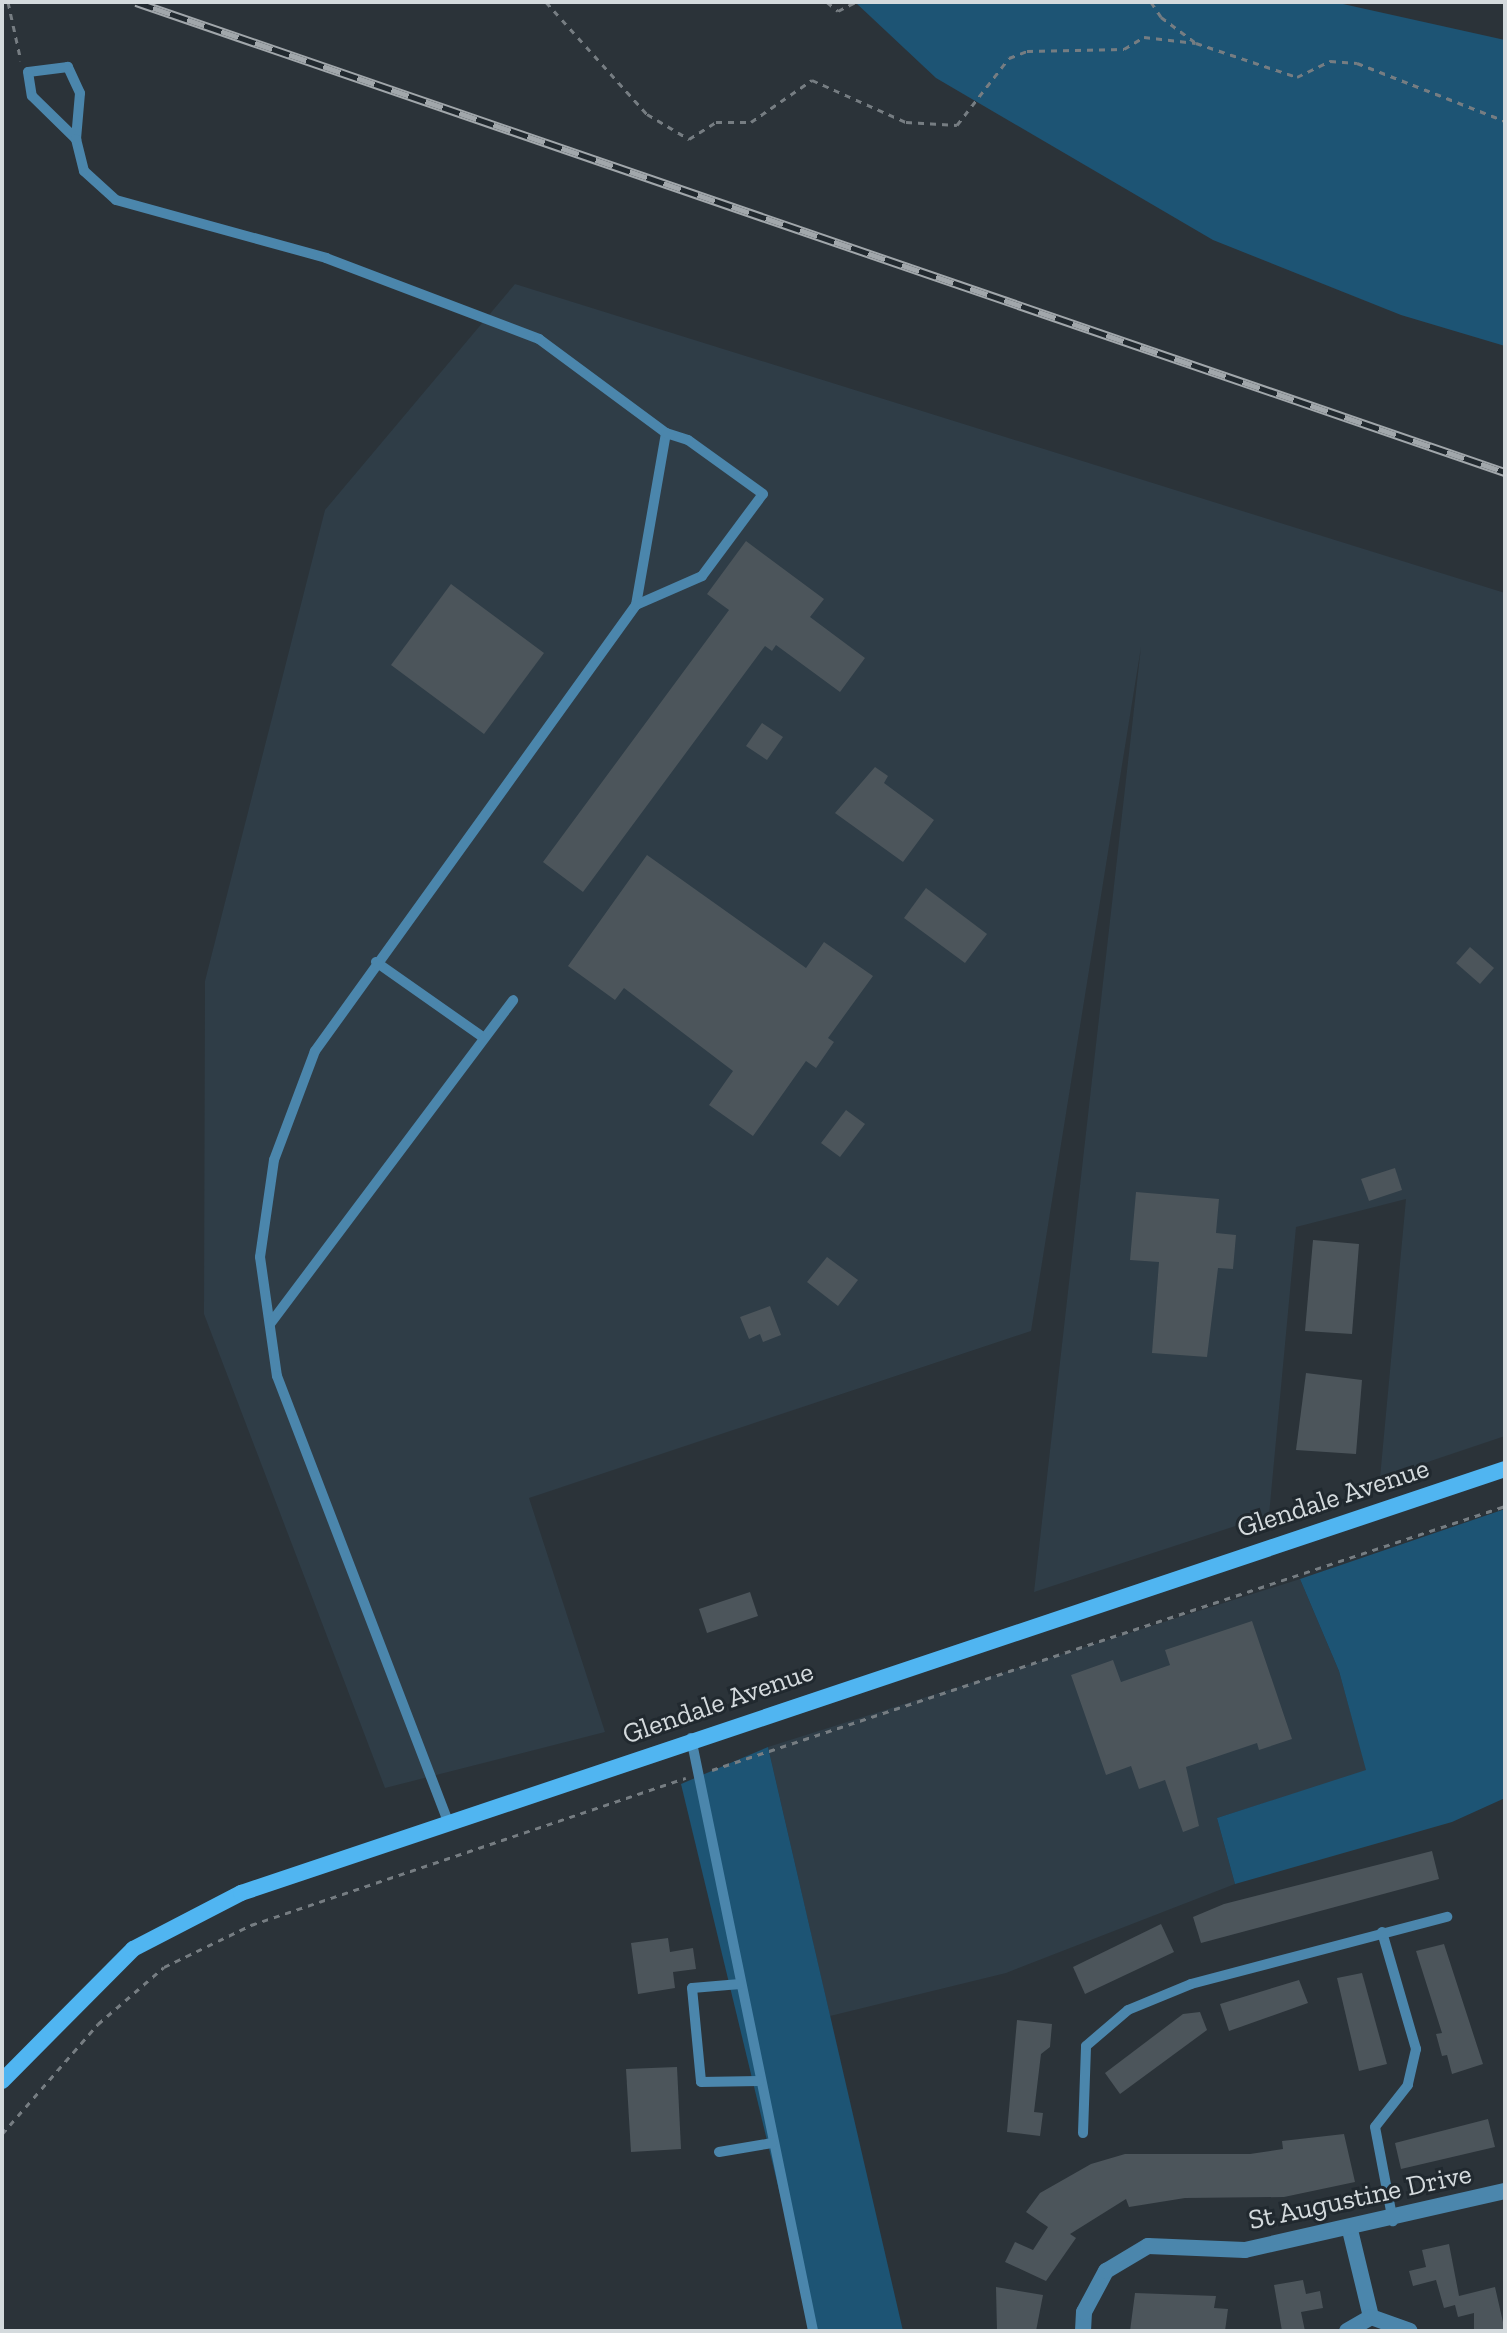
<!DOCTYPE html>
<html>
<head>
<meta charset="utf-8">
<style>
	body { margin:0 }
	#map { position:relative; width:1507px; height:2333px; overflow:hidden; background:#2b3339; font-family:"Zilla Slab",serif }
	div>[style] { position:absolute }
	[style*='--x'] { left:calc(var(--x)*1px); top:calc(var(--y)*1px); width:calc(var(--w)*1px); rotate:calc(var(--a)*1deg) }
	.built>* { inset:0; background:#2f3d47 }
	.green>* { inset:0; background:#1d5474 }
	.building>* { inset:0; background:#4c555b }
	.path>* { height:3px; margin-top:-1.5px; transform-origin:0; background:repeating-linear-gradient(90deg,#767d82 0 6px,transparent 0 12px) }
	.service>* { height:10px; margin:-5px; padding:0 5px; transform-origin:5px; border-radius:5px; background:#4b86ac }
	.minor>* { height:16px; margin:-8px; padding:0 8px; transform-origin:8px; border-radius:8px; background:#4b86ac }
	.secondary>* { height:16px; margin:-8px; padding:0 8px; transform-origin:8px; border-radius:8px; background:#50b5f1 }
	.rail>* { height:9px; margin-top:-4.5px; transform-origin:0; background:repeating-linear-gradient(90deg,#21292f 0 18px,#a1a7ab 0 36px); box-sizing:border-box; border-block:2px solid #a1a7ab }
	span { translate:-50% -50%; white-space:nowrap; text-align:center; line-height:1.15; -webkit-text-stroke:6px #21292f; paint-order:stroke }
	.street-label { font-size:28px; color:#d4dadd }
	.frame { position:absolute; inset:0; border:4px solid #d4dadd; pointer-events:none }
</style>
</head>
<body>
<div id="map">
	<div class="built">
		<div style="clip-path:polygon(515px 284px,1505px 593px,1505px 1436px,1380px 1478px,1406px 1199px,1296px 1227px,1269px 1515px,1034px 1592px,1141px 647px,1031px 1331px,529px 1498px,605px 1732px,385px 1788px,204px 1314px,205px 981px,325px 510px)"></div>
		<div style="clip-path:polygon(1300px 1579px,1339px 1671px,1367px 1771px,1217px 1818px,1235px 1884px,1006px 1973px,830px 2016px,768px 1747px)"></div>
	</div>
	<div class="green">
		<div style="clip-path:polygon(855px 2px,1334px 2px,1505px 40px,1505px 346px,1401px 315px,1213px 240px,936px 78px)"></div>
		<div style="clip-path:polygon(1505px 1509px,1505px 1798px,1452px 1822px,1235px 1884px,1217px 1818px,1366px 1770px,1339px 1671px,1300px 1579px)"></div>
		<div style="clip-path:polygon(768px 1747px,903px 2331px,813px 2331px,681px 1784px)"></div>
	</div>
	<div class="building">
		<div style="clip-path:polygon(746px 541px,824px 599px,810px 617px,865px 658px,840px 692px,776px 645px,772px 651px,765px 646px,583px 892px,543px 862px,729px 610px,707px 594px)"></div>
		<div style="clip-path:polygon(451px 584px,544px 653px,484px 734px,391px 665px)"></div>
		<div style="clip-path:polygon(762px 723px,783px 737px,767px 760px,746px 746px)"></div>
		<div style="clip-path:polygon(875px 767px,888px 776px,884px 783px,934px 820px,903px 862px,835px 813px)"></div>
		<div style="clip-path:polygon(647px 855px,806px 968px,824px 942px,873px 976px,828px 1038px,834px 1042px,816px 1068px,806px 1061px,753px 1136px,709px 1105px,733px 1071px,624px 988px,615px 1000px,568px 966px)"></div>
		<div style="clip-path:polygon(926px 888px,987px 934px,965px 963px,904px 918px)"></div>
		<div style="clip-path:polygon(1470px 947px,1494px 968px,1480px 984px,1456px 963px)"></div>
		<div style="clip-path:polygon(846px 1110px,865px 1124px,840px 1157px,821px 1143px)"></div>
		<div style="clip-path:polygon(1395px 1168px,1402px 1190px,1369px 1201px,1361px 1179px)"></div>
		<div style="clip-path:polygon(1136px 1192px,1219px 1199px,1216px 1233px,1236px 1235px,1233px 1269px,1218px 1268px,1207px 1357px,1152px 1353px,1159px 1262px,1130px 1260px)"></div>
		<div style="clip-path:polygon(1313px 1240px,1359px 1244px,1352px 1334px,1305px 1331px)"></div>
		<div style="clip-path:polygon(827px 1257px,858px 1280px,838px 1306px,807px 1282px)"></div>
		<div style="clip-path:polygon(770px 1306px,781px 1335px,763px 1342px,760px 1334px,749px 1339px,740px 1317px)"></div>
		<div style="clip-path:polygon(1306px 1373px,1362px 1380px,1356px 1454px,1296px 1450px)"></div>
		<div style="clip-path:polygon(750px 1592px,758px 1616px,707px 1633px,699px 1609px)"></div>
		<div style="clip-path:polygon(1252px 1621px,1292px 1739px,1259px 1750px,1257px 1743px,1186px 1767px,1199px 1826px,1183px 1832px,1165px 1780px,1139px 1789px,1131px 1766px,1106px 1775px,1071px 1675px,1113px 1660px,1121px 1682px,1170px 1665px,1165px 1650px)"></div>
		<div style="clip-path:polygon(1432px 1851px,1439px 1879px,1201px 1943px,1193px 1917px,1224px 1904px)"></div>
		<div style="clip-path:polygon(1161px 1924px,1174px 1952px,1085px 1994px,1073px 1967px)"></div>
		<div style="clip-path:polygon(668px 1938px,670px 1952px,693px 1948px,696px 1969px,673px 1972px,675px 1988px,638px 1994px,631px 1943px)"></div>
		<div style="clip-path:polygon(1444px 1944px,1483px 2064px,1452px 2074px,1447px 2055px,1442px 2056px,1436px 2034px,1442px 2033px,1416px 1951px)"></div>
		<div style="clip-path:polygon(1362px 1973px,1387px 2064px,1359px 2071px,1337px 1978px)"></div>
		<div style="clip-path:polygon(1299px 1980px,1308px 2003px,1229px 2031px,1220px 2004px)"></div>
		<div style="clip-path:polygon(1200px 2012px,1207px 2030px,1120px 2094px,1105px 2073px,1183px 2014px)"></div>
		<div style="clip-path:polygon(1017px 2020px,1052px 2024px,1050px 2047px,1041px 2054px,1034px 2112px,1043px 2113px,1040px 2136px,1007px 2132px)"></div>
		<div style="clip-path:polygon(677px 2067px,681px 2149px,631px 2152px,626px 2069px)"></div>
		<div style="clip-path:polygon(1488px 2119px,1495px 2147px,1401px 2169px,1395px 2143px)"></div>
		<div style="clip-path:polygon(1344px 2134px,1355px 2182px,1284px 2197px,1185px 2198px,1129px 2207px,1126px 2199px,1070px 2234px,1076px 2238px,1046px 2281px,1005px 2262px,1015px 2242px,1033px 2250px,1048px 2227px,1026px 2212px,1040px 2193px,1091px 2164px,1125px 2154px,1250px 2154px,1283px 2149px,1282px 2141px)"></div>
		<div style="clip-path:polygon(1449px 2244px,1459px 2296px,1495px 2287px,1505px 2331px,1474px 2331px,1474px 2313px,1458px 2317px,1455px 2305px,1444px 2308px,1436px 2280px,1413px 2286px,1409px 2271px,1426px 2267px,1422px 2250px)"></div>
		<div style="clip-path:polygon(1303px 2280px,1306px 2294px,1320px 2291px,1323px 2308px,1301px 2312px,1305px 2331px,1282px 2331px,1274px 2285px)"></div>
		<div style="clip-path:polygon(996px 2287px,1043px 2295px,1036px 2331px,997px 2331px)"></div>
		<div style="clip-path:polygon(1135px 2293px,1216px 2296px,1214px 2308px,1228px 2309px,1225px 2331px,1130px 2331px)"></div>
	</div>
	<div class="path">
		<div style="--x:8;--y:2;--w:60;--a:77.6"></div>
		<div style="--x:546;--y:2;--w:151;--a:48"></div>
		<div style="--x:647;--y:114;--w:49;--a:30.8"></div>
		<div style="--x:689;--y:139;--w:32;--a:-32"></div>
		<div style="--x:716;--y:122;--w:35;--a:0"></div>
		<div style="--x:751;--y:122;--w:74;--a:-34.5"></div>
		<div style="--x:812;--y:80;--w:103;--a:24.1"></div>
		<div style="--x:906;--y:122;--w:51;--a:3.4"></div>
		<div style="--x:957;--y:125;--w:85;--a:-52.2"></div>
		<div style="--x:1009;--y:58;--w:19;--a:-21"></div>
		<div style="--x:1027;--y:51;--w:97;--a:-1.2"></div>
		<div style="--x:1124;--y:49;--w:23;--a:-31"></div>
		<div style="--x:1144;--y:37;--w:52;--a:6.6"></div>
		<div style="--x:827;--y:2;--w:14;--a:39"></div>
		<div style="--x:838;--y:11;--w:20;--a:-27"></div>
		<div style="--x:1151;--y:2;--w:18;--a:56"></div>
		<div style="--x:1161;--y:17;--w:44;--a:36.6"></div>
		<div style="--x:1196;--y:43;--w:107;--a:18.6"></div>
		<div style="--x:1297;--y:77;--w:37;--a:-26"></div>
		<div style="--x:1330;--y:61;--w:27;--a:4"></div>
		<div style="--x:1357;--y:63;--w:159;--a:21.4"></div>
		<div style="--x:712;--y:1770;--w:836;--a:-18.41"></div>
		<div style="--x:2;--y:2134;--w:146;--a:-48.9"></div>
		<div style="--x:98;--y:2024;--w:87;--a:-40.8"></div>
		<div style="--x:164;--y:1967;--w:97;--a:-25.8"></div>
		<div style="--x:251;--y:1925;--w:459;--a:-18.7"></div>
	</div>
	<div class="service">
		<div style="--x:76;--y:139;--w:46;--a:-85"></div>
		<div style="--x:80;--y:93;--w:29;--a:-115"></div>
		<div style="--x:68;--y:67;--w:40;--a:172.9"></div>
		<div style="--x:28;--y:72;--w:24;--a:81"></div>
		<div style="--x:32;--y:96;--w:62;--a:44.3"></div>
		<div style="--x:76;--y:139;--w:33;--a:76"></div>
		<div style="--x:84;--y:171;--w:43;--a:42.2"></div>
		<div style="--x:116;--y:200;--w:218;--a:15.4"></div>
		<div style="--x:326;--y:258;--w:228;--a:20.8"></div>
		<div style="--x:539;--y:339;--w:158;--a:36.5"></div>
		<div style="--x:666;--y:433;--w:175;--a:99.9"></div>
		<div style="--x:636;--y:605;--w:550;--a:125.74"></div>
		<div style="--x:315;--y:1051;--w:116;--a:110.6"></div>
		<div style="--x:274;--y:1160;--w:98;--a:98.2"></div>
		<div style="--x:260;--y:1257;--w:120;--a:81.9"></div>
		<div style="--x:277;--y:1376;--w:478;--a:69"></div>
		<div style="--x:636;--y:605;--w:72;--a:-23.7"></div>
		<div style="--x:702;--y:576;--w:102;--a:-53.4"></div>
		<div style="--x:763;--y:494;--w:92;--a:-144.2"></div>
		<div style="--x:688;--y:440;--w:23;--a:-162"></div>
		<div style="--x:376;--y:962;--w:132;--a:35.1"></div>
		<div style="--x:270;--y:1324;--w:405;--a:-53.1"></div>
		<div style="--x:691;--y:1738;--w:605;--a:78.37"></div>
		<div style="--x:1382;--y:1932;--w:122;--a:73.8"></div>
		<div style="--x:1416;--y:2049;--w:37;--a:103"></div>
		<div style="--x:1408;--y:2085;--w:53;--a:128.2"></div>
		<div style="--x:1375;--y:2127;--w:96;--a:79.2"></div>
		<div style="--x:740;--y:1984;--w:48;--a:175.2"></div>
		<div style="--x:692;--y:1988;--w:94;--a:84.5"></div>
		<div style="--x:701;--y:2082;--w:58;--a:-1"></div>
		<div style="--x:1083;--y:2133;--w:87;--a:-88"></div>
		<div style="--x:1086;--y:2046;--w:55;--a:-40.6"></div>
		<div style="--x:1128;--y:2010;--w:68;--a:-22.4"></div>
		<div style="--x:1191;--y:1984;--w:265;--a:-14.7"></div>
		<div style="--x:719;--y:2152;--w:54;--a:-9.6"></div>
	</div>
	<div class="minor">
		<div style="--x:1350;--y:2230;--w:89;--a:76.4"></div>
		<div style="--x:1083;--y:2331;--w:19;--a:-87"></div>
		<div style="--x:1084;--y:2312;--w:47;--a:-61.8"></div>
		<div style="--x:1106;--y:2271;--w:49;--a:-30.8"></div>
		<div style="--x:1148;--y:2246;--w:97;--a:2.4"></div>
		<div style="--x:1245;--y:2250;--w:267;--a:-12.8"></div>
		<div style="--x:1347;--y:2331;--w:28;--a:-30"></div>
		<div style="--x:1371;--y:2317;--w:41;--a:19.7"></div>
	</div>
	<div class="secondary">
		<div style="--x:2;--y:2081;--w:186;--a:-45.2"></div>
		<div style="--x:133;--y:1949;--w:122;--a:-27.4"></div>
		<div style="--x:241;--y:1893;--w:1333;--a:-18.54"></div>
	</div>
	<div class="rail">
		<div style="--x:136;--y:2;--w:1447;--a:18.95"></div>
	</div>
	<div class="street-label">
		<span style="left:1333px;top:1498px;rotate:-18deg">Glendale Avenue</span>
		<span style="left:718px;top:1703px;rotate:-19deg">Glendale Avenue</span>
		<span style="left:1360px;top:2197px;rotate:-12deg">St Augustine Drive</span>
	</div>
	<div class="frame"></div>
</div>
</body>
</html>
